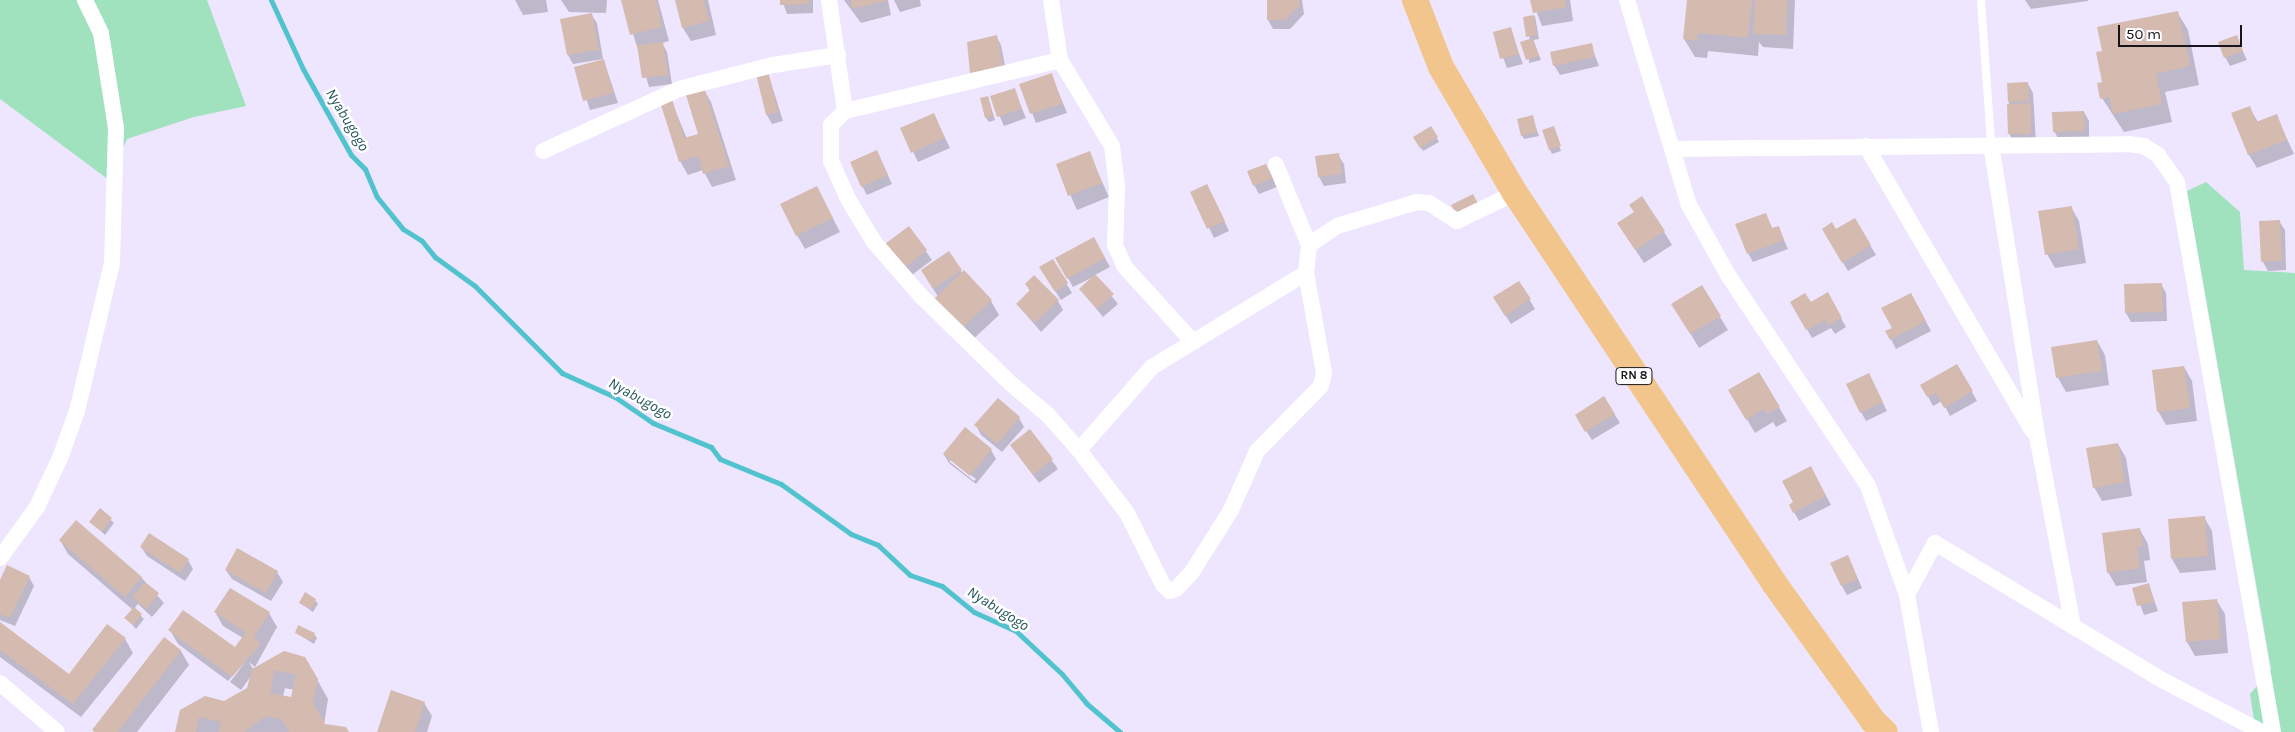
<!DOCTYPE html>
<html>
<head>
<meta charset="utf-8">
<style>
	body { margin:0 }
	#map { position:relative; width:2295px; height:732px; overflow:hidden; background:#eee6fe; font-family:Karla,sans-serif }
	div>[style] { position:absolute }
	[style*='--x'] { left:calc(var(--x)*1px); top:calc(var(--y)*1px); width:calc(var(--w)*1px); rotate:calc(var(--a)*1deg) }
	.green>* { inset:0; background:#a0e1be }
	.shadow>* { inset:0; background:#0003 }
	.stream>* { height:5px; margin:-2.5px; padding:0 2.5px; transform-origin:2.5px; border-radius:2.5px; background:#51c3ce }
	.building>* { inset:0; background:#d4baaf }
	.service>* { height:8px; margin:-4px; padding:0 4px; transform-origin:4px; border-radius:4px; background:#fff }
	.minor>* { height:16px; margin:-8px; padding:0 8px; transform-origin:8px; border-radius:8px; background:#fff }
	.primary>* { height:26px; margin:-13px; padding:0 13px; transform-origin:13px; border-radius:13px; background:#f1c58b }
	span { translate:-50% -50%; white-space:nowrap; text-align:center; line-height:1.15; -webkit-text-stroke:5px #fff; paint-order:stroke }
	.shield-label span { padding:1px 4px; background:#fff; border:1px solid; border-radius:4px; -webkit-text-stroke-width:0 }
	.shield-label { font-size:12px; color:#17141c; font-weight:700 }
	.water-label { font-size:15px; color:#24555a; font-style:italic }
	.scale { position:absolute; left:2118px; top:25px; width:124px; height:22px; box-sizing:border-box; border:2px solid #17141c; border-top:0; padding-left:6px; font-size:15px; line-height:18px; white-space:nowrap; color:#17141c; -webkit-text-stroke:4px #fff; paint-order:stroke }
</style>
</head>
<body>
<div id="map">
	<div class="green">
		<div style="clip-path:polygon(0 0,207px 0,246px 106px,194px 117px,127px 139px,109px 180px,0 99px)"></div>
		<div style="clip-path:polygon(2206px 182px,2240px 212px,2244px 270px,2295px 273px,2295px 732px,2256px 732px,2250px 694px,2271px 669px,2187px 191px)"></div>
	</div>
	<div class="shadow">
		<div style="clip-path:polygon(515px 0,546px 0,548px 12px,523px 15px)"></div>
		<div style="clip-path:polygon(561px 0,607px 0,606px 13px,569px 12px)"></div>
		<div style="clip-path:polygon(623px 0,658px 0,669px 41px,662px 43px,667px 52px,672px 84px,649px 87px)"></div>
		<div style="clip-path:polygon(676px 0,708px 0,716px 35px,691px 41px,683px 28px)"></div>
		<div style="clip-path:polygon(782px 0,813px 0,813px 13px,787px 14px)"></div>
		<div style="clip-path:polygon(844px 0,888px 0,891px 15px,861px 23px)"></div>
		<div style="clip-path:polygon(894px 0,920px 0,921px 6px,900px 12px)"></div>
		<div style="clip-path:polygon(1268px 0,1302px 0,1304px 14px,1290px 29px,1273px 29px,1268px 20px)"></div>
		<div style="clip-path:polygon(1532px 0,1570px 0,1573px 21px,1542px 26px)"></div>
		<div style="clip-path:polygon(1689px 0,1795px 0,1793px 49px,1763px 47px,1759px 42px,1758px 56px,1708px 51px,1707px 58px,1695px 57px,1684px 39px)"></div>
		<div style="clip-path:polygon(2025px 0,2088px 0,2088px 1px,2031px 9px)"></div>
		<div style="clip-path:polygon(2177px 12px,2188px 30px,2199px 85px,2165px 92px,2172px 122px,2124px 132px,2102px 98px,2104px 52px)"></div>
		<div style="clip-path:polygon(591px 14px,597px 23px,603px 59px,573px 64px,568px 55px)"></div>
		<div style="clip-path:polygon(1535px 16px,1539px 39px,1533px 40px,1541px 60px,1529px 63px,1530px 40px,1525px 18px)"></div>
		<div style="clip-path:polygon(1510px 29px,1523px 64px,1507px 68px,1494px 33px)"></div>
		<div style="clip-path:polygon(996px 36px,1001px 45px,1007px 76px,977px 82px)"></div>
		<div style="clip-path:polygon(2236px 37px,2247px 60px,2230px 66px,2225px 57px)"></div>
		<div style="clip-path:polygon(1591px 45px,1599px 66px,1560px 75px,1554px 65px)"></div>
		<div style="clip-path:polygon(604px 61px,618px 103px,590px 110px,576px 68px)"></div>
		<div style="clip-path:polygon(768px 73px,783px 121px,772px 124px,767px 115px)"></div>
		<div style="clip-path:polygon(1051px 74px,1067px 113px,1036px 123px,1021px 84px)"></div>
		<div style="clip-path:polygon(2028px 84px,2033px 93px,2036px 142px,2014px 143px,2009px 133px,2009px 102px)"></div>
		<div style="clip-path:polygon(703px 88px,711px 102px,736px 180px,712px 187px,703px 170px,688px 175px,680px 161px,671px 100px,687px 139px,700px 134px)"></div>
		<div style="clip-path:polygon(1014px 90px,1026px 118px,1004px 126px,991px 97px)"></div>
		<div style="clip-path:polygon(988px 97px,995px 120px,989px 122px,986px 118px)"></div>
		<div style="clip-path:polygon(2249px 107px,2258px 122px,2276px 115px,2294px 154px,2257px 168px,2249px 155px)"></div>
		<div style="clip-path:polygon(2084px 112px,2089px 121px,2089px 140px,2059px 140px,2054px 131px)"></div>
		<div style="clip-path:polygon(934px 115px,950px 148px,918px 162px,902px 129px)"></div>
		<div style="clip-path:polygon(1532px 117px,1539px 136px,1524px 139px,1522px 135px)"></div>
		<div style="clip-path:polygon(1431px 127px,1439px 142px,1423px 151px,1414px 137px)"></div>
		<div style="clip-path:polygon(1554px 130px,1561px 151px,1552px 154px,1550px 150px)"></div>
		<div style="clip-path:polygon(877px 152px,892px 184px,867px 195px,862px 186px)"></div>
		<div style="clip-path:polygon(1089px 153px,1109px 197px,1077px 210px,1057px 165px)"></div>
		<div style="clip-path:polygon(1338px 155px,1344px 164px,1346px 183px,1324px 186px,1319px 177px,1317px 158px)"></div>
		<div style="clip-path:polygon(1271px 174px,1277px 187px,1259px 194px,1254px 185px)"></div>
		<div style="clip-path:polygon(1207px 185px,1229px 231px,1214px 238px,1192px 192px)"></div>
		<div style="clip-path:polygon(817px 188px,840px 232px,805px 249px,797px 235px)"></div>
		<div style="clip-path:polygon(2071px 207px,2079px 221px,2086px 263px,2055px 268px,2047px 254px)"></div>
		<div style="clip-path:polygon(1765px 214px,1773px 229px,1778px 227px,1788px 249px,1753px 262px,1748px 253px)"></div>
		<div style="clip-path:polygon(1855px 220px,1876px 255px,1848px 271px,1823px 229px,1836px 231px)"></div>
		<div style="clip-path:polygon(2279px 221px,2285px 230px,2286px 270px,2268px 271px,2263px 262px)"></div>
		<div style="clip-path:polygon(909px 228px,932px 260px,909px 277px,886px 245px)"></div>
		<div style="clip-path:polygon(1664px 232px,1672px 245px,1644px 263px,1627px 237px)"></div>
		<div style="clip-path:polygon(1094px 238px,1110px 267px,1095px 275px,1118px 304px,1103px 317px,1080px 289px,1093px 277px,1073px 287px,1057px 258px)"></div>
		<div style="clip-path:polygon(949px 253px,962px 273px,991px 301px,999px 315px,968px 344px,927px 279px)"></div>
		<div style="clip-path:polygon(1052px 260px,1072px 293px,1061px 300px,1046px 277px)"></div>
		<div style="clip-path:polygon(1519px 282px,1535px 309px,1511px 324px,1500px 307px)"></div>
		<div style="clip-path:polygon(1026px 284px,1058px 301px,1063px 310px,1041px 332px,1017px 304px,1030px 291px)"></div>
		<div style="clip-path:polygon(2161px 284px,2166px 293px,2167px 321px,2131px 322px,2126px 313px)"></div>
		<div style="clip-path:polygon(1827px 294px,1846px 327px,1835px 334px,1831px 328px,1812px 338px,1792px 303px,1810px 304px)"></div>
		<div style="clip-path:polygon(1911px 294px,1931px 331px,1896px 349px,1887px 331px,1893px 328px)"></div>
		<div style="clip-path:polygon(1720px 317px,1728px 330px,1699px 348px,1681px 318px)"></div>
		<div style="clip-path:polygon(2097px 341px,2105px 355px,2109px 385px,2066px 392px,2058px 378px)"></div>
		<div style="clip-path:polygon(1957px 365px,1977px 401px,1950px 416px,1942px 401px,1933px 406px,1922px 385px)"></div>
		<div style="clip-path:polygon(2184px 367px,2192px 381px,2197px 421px,2166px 425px,2158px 411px)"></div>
		<div style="clip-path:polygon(1759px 373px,1787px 421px,1776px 427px,1773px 422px,1755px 433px,1730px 390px)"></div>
		<div style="clip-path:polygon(1873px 383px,1887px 411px,1866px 421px,1861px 412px)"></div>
		<div style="clip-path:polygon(1604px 398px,1620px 423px,1592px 440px,1576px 415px)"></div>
		<div style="clip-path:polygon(1019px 418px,1024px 427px,1002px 452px,981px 435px,976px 425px)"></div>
		<div style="clip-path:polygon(1030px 431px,1058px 469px,1039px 483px,1011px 446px)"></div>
		<div style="clip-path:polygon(2118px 444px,2126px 458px,2132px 496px,2102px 501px,2094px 487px)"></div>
		<div style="clip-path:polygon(evenodd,991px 450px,996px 459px,976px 484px,950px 464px,944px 455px,991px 450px,950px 459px,976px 479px,974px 481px,950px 462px,950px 459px)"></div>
		<div style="clip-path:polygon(1816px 477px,1831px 505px,1799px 521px,1790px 505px)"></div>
		<div style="clip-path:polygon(100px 510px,114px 523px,105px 535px,91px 522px)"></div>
		<div style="clip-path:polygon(2204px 517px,2212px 531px,2216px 570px,2180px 573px,2172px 559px)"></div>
		<div style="clip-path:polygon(2140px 530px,2148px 544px,2150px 560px,2144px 561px,2147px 582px,2116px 586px,2108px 572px)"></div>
		<div style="clip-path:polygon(60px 540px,141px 577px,164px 603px,152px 617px,138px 604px,134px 609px,144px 619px,136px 629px,126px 618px,133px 610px,68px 554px)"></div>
		<div style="clip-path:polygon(141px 547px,188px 560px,193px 569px,185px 581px,147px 556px)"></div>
		<div style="clip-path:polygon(238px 550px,277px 572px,283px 582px,271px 601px,232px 579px,226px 570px)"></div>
		<div style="clip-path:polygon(1852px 566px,1862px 588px,1847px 595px,1842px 586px)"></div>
		<div style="clip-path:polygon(29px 577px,34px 586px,15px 626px,0 620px,0 583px)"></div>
		<div style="clip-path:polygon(2149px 585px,2158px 611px,2144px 615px,2134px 589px)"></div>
		<div style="clip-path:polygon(315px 600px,318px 604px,313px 612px,300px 603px)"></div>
		<div style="clip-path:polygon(2217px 601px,2225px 614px,2228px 653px,2195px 656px,2187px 642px,2184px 603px)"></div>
		<div style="clip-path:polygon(evenodd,215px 612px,269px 613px,277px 627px,255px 667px,249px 662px,253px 669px,305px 658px,328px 699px,324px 725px,348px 732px,177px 732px,181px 711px,224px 702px,248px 689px,251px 676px,241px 690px,230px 682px,246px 661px,228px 681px,178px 644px,170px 630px,235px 649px,243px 638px,223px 626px,215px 612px,285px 688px,294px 690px,292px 699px,283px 697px,285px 688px)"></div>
		<div style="clip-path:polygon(0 624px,70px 676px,108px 626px,125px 639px,133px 653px,81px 717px,0 657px)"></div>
		<div style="clip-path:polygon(296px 633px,314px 634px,317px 638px,314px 644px)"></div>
		<div style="clip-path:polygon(164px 638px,181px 651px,189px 665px,137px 732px,94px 732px)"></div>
		<div style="clip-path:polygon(424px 703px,432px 716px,427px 732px,378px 732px)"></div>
	</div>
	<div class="stream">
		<div style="--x:271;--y:0;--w:76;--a:65.1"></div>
		<div style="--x:303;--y:69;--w:98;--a:60.8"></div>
		<div style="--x:351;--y:155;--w:20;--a:45"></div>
		<div style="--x:365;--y:169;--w:30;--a:67"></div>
		<div style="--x:377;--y:197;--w:41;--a:50.9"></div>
		<div style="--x:403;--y:229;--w:22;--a:32"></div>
		<div style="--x:422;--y:241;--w:21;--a:51"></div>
		<div style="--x:435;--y:257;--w:49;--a:35.9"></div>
		<div style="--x:475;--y:286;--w:123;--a:45"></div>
		<div style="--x:562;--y:373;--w:58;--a:24.4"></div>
		<div style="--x:615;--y:397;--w:46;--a:34.4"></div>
		<div style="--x:653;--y:423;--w:63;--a:22.5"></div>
		<div style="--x:711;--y:447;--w:15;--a:53"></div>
		<div style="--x:720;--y:459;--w:66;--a:22.3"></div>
		<div style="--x:781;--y:484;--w:86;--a:35.5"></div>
		<div style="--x:851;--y:534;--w:29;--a:22"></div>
		<div style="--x:878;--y:545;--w:44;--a:43.2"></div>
		<div style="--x:910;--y:575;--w:34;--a:19"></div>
		<div style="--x:942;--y:586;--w:41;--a:39.1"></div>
		<div style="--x:974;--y:612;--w:46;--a:24.3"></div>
		<div style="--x:1016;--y:631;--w:63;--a:43.1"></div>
		<div style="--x:1062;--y:674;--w:38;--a:50"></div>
		<div style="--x:1086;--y:703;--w:45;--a:40.5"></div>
	</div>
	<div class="building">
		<div style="clip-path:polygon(621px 0,656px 0,662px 27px,630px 35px)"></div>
		<div style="clip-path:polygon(675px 0,704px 0,709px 21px,682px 28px)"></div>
		<div style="clip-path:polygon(780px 0,809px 0,809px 4px,780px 5px)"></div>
		<div style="clip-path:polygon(851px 0,886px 0,886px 1px,852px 9px)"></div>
		<div style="clip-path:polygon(1267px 0,1299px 0,1300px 5px,1285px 20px,1267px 20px)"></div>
		<div style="clip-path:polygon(1530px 0,1565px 0,1566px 7px,1533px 13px)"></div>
		<div style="clip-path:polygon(1687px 0,1752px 0,1748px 38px,1698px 33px,1697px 41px,1683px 39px)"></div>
		<div style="clip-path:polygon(1755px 0,1787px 0,1786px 35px,1753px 34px)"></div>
		<div style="clip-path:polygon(2178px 11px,2190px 66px,2156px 74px,2162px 104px,2113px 114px,2109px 97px,2100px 99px,2097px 83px,2102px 82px,2096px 52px,2102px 51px,2097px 27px)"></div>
		<div style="clip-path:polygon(592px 13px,599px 50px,567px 55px,560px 19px)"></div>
		<div style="clip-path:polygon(1534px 15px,1537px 35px,1526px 37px,1523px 17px)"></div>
		<div style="clip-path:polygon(1511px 27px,1519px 54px,1500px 59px,1493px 32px)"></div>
		<div style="clip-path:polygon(997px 35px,1003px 67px,970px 73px,967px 42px)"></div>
		<div style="clip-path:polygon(2237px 35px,2243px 51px,2224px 58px,2218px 42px)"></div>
		<div style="clip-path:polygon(1533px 38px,1539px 56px,1526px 60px,1520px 42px)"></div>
		<div style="clip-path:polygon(663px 42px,668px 75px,642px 78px,637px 45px)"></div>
		<div style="clip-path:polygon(1592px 43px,1595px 57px,1553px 66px,1550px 52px)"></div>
		<div style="clip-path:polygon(604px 59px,613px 93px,583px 101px,574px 67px)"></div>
		<div style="clip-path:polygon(768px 71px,778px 112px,766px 115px,756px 74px)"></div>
		<div style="clip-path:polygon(1052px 73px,1062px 104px,1030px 114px,1019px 84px)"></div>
		<div style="clip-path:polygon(2028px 82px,2029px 101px,2008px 102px,2007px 83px)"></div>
		<div style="clip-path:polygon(704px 87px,729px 166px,703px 174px,698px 156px,679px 162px,660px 102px,672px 99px,684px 138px,698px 134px,685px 92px)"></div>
		<div style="clip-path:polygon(1015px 88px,1022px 109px,997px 117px,990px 96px)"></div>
		<div style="clip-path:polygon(988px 96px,993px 116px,985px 118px,980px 98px)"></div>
		<div style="clip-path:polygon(2031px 103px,2031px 134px,2008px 134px,2007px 104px)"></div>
		<div style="clip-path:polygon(2250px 106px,2256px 122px,2277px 114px,2287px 140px,2248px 155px,2231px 113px)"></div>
		<div style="clip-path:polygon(2084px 111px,2085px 131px,2053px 132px,2052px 112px)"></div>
		<div style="clip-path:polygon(934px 113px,945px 138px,911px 153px,900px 128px)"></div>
		<div style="clip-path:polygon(1533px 115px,1537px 132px,1521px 136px,1517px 119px)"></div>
		<div style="clip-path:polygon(1431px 126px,1438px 137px,1420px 148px,1413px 137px)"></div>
		<div style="clip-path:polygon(1554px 126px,1561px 146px,1549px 150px,1542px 130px)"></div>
		<div style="clip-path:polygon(877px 150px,888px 175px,861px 187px,850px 162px)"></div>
		<div style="clip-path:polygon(1090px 151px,1102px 183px,1068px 196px,1056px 164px)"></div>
		<div style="clip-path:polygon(1339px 153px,1342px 174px,1318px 177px,1315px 156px)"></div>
		<div style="clip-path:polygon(1266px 164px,1273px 178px,1253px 186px,1247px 171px)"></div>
		<div style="clip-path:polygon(1207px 184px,1225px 221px,1207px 229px,1190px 192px)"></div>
		<div style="clip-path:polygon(817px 186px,833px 218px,796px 236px,780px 204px)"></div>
		<div style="clip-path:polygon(1473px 194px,1480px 207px,1458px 218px,1451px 205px)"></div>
		<div style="clip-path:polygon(1642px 196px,1665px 231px,1635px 250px,1617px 223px,1634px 212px,1629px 205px)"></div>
		<div style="clip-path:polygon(2072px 206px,2079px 249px,2045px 255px,2038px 211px)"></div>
		<div style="clip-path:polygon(1766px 213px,1772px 228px,1779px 226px,1784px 240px,1747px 254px,1735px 224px)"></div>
		<div style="clip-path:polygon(1855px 218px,1871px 245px,1842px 263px,1822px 229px,1832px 222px,1836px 229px)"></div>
		<div style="clip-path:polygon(2280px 220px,2282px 261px,2261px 262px,2259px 221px)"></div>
		<div style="clip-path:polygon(909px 226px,927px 250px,903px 269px,885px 244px)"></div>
		<div style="clip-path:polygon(1094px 237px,1105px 258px,1067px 279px,1055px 258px)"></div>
		<div style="clip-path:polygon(949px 251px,962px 270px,933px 289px,921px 270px)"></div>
		<div style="clip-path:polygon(1053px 259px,1068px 283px,1055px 292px,1039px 267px)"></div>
		<div style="clip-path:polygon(964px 270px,992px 300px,959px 331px,931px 302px)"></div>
		<div style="clip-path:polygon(1095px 274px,1114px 294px,1097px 309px,1079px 289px)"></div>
		<div style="clip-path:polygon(1034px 275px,1059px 300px,1035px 323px,1016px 304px,1030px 290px,1025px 284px)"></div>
		<div style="clip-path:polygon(1519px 281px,1531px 299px,1505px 316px,1493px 297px)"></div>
		<div style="clip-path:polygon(2162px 283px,2163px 312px,2125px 313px,2124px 284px)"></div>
		<div style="clip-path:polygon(1702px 285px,1721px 316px,1690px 334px,1671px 304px)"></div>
		<div style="clip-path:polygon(1828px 292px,1842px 318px,1828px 326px,1825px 320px,1806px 330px,1790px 302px,1805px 293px,1811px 302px)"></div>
		<div style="clip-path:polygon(1911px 293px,1926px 321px,1890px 340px,1885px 331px,1892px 328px,1881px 308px)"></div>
		<div style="clip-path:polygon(2097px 340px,2102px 371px,2056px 378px,2051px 347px)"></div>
		<div style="clip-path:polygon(1957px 364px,1973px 391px,1944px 408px,1936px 393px,1927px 397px,1920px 385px)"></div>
		<div style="clip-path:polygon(2184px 366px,2190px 408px,2157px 412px,2152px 370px)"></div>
		<div style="clip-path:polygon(1759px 372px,1780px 407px,1767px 414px,1764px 409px,1746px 420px,1728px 390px)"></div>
		<div style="clip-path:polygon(1869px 373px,1883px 402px,1860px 413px,1846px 384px)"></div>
		<div style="clip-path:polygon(1604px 396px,1615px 414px,1585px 432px,1575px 415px)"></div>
		<div style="clip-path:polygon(998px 398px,1020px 417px,997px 444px,974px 425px)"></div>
		<div style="clip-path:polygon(965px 427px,992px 449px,970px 476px,943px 454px)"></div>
		<div style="clip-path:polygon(1030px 429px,1053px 459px,1033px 475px,1010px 445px)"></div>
		<div style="clip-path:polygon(2118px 443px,2125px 482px,2093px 488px,2086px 448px)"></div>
		<div style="clip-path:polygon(1811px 466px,1826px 496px,1793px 513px,1789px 505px,1793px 502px,1782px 481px)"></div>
		<div style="clip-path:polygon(100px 508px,112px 518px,102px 532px,89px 522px)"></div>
		<div style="clip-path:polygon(2205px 516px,2208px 556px,2171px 559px,2168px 519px)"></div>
		<div style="clip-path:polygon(76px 520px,142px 577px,125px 597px,59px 540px)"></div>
		<div style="clip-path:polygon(2140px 528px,2143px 546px,2137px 547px,2140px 568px,2107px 573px,2102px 533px)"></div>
		<div style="clip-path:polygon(149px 533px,189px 559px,180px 573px,140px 547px)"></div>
		<div style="clip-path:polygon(237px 548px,278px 571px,266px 593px,225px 570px)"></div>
		<div style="clip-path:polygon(1848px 555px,1858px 579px,1841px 586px,1830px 563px)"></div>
		<div style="clip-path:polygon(7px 565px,30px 576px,10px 618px,0 614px,0 580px)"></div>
		<div style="clip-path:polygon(145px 582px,159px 593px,147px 609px,132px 597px)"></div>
		<div style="clip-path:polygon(2149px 583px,2154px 602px,2137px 606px,2132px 588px)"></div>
		<div style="clip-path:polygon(230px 588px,270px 612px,254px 637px,261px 643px,232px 677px,168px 630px,183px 610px,235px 647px,246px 632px,214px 612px)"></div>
		<div style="clip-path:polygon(305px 592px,316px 599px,311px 609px,299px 603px)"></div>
		<div style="clip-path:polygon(2217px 599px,2221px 639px,2186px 642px,2182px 602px)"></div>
		<div style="clip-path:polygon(134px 607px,142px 614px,133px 625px,124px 618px)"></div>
		<div style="clip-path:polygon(0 622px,69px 674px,107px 624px,126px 638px,73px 704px,0 650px)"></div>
		<div style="clip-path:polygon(298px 625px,315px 633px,312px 641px,295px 633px)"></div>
		<div style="clip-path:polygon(164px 637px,181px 650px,118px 732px,95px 732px,92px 730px)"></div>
		<div style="clip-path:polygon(evenodd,284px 651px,305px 657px,318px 679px,313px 703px,325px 724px,346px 727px,349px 732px,289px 732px,282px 720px,266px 716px,244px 732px,219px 732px,221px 722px,199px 717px,196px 732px,175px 732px,180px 710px,205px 696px,224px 701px,247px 688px,252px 669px,284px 651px,275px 670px,296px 675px,291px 697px,270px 693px,275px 670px)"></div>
		<div style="clip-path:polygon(391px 690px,425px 702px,415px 732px,377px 732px)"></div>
	</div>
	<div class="service">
		<div style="--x:1981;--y:0;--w:144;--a:86"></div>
	</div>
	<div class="minor">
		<div style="--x:829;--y:0;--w:112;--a:81.8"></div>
		<div style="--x:845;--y:111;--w:221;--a:-13.3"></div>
		<div style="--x:1051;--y:0;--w:61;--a:81.5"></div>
		<div style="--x:1060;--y:60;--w:100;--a:58.8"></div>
		<div style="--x:1112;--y:146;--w:40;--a:82.9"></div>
		<div style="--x:1117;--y:186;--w:59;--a:91.9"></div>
		<div style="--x:1115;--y:245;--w:24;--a:66"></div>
		<div style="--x:1125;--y:267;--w:101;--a:47.8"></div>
		<div style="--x:1627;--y:0;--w:214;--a:73.2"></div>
		<div style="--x:1689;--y:205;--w:80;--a:60.9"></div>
		<div style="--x:1728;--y:275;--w:253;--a:56.4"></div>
		<div style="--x:1868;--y:486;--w:116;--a:70.3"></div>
		<div style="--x:1907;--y:595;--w:139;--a:80.1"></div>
		<div style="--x:845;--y:111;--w:20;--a:135"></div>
		<div style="--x:831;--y:125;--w:36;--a:90"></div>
		<div style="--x:831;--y:161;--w:42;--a:65.9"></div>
		<div style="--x:848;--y:199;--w:50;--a:58.8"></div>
		<div style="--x:874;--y:242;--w:72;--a:49"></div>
		<div style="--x:921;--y:296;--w:124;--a:44.3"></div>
		<div style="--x:1010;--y:383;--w:50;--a:40.1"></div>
		<div style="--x:1048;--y:415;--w:47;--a:48.5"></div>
		<div style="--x:1079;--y:450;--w:111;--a:-48.7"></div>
		<div style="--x:1152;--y:367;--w:180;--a:-31.4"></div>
		<div style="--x:1991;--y:144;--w:301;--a:81"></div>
		<div style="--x:2038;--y:441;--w:189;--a:79.3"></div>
		<div style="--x:1866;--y:146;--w:331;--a:59.7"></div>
		<div style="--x:1672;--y:149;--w:456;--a:-0.6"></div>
		<div style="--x:2128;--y:144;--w:16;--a:7"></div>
		<div style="--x:2144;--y:146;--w:17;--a:33"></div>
		<div style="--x:2158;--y:155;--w:33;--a:55"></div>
		<div style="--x:2177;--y:182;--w:558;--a:80.1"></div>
		<div style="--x:543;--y:151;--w:149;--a:-24.5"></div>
		<div style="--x:679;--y:89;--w:97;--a:-14.3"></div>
		<div style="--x:773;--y:65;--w:66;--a:-8.7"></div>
		<div style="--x:1309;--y:245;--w:34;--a:-34"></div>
		<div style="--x:1337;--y:226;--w:84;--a:-16.7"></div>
		<div style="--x:1417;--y:202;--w:12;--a:5"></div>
		<div style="--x:1429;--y:203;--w:33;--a:33"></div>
		<div style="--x:1457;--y:221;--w:64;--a:-25.8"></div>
		<div style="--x:1079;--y:450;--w:79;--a:52.7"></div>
		<div style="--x:1127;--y:513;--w:80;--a:63.4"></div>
		<div style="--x:1163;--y:585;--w:9;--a:41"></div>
		<div style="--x:1170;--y:591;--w:6;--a:-18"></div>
		<div style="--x:1176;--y:589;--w:23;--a:-47"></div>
		<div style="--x:1192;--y:572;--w:73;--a:-57.8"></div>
		<div style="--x:1231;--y:510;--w:64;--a:-66.2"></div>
		<div style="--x:1257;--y:451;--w:91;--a:-45.4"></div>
		<div style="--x:1321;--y:386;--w:13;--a:-77"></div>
		<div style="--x:1324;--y:373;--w:102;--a:-100.2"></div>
		<div style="--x:1306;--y:273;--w:28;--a:-84"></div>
		<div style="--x:1309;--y:245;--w:87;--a:-112.4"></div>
		<div style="--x:0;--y:558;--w:63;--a:-54"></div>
		<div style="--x:37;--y:507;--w:54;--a:-64.9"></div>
		<div style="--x:60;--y:458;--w:50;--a:-70.1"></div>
		<div style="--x:77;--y:411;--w:152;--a:-76.7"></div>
		<div style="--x:112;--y:263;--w:135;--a:-88.3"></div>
		<div style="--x:116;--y:128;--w:96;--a:-99"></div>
		<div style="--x:101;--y:33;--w:37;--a:-116"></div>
		<div style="--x:1907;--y:595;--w:59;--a:-61.7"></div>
		<div style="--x:1935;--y:543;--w:267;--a:31.1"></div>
		<div style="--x:2164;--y:681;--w:110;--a:27.5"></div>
		<div style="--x:0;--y:683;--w:75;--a:40.7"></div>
	</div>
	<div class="primary">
		<div style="--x:1415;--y:0;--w:72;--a:68.8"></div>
		<div style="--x:1441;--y:67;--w:146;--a:59.6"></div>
		<div style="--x:1515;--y:193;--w:468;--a:56.4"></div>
		<div style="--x:1774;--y:583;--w:170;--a:54.3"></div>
		<div style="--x:1873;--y:721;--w:16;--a:43"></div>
	</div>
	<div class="shield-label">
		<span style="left:1634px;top:376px">RN 8</span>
	</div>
	<div class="water-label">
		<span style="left:347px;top:120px;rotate:59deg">Nyabugogo</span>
		<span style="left:640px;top:399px;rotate:29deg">Nyabugogo</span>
		<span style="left:998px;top:609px;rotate:32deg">Nyabugogo</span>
	</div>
	<div class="scale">50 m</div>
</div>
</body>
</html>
